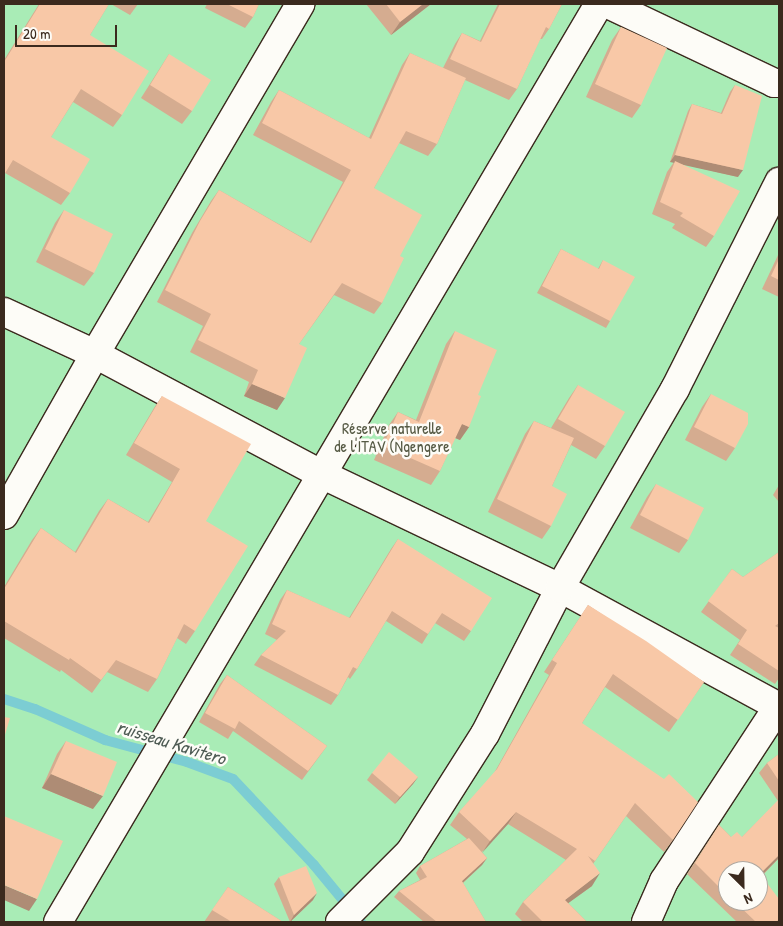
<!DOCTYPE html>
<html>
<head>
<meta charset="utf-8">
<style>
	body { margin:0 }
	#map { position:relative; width:783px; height:926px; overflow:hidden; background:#fdfcf7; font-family:"Patrick Hand",sans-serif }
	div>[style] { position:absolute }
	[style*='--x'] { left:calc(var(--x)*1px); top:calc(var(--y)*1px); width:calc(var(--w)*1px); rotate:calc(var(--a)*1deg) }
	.green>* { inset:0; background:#a9ecb6 }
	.stream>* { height:10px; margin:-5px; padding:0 5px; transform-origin:5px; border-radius:5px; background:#7ccdd3 }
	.roads { filter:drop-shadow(1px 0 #3b2a1e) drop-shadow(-1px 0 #3b2a1e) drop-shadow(0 1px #3b2a1e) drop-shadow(0 -1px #3b2a1e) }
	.minor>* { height:28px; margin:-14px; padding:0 14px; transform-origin:14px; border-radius:14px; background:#fdfcf7 }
	.wall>* { inset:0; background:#d5ac90 }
	.shaded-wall>* { inset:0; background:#ae8c75 }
	.building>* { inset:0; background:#f8c8a7 }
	span { translate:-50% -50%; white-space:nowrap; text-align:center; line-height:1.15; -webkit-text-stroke:5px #fdfcf7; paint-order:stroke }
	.park-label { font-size:16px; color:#565a44 }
	.water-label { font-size:18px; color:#4e5b54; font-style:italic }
	.frame { position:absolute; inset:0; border:5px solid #3b2a1e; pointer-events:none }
	.north { position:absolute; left:718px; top:861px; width:50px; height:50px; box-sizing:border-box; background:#fdfcf7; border:1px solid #afa8a0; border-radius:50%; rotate:157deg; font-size:14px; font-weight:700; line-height:20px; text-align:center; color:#3b2a1e }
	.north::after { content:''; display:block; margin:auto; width:18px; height:22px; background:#3b2a1e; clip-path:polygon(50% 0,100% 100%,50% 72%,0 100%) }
	.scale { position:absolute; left:15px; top:25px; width:102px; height:22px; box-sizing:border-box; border:2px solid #3b2a1e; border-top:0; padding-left:6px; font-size:15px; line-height:18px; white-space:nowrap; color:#3b2a1e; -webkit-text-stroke:4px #fdfcf7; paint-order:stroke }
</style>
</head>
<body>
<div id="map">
	<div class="green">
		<div style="clip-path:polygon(evenodd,4px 4px,779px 4px,779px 922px,4px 922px,4px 4px,728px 871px,758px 871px,758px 901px,728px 901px,728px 871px)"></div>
	</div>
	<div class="stream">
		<div style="--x:4;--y:699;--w:33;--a:18"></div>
		<div style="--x:35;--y:709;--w:77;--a:23.9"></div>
		<div style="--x:105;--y:740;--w:85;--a:15"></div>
		<div style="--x:187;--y:762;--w:49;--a:20.3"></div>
		<div style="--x:233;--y:779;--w:118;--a:46.7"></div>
		<div style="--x:314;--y:865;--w:74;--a:50.5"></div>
	</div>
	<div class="roads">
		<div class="minor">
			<div style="--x:608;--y:4;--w:184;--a:25.4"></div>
			<div style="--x:774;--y:83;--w:5;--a:0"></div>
			<div style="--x:4;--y:312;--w:100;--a:24.8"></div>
			<div style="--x:95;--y:354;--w:256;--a:28"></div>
			<div style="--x:321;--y:474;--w:265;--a:25.5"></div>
			<div style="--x:560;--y:588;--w:249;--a:28.5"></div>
			<div style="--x:4;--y:515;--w:185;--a:-60.5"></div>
			<div style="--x:95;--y:354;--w:406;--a:-59.6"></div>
			<div style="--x:58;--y:922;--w:1066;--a:-59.49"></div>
			<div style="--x:340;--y:922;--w:99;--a:-45"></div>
			<div style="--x:410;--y:852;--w:140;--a:-57.6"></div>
			<div style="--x:485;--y:734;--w:164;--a:-62.8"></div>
			<div style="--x:560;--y:588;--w:230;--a:-60"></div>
			<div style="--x:675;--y:389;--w:232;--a:-63.3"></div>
			<div style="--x:646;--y:922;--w:45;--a:-66.3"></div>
			<div style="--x:664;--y:881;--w:210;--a:-56.8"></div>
		</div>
	</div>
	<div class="wall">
		<div style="clip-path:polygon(39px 4px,109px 4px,90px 35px,122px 115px,113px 127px,73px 102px,51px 137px,70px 193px,61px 205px,5px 173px,4px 175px,4px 60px)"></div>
		<div style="clip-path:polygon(111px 4px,138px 4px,130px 15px)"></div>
		<div style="clip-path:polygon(207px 4px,259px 4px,253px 17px,245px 28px,205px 8px)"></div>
		<div style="clip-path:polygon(366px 4px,431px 4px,391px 35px)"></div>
		<div style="clip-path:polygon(498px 4px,562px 4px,549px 29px,542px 39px,540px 39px,517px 89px,509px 100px,465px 80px,437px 144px,428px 156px,399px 143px,374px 188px,400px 256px,382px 303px,374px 314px,334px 295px,299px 344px,277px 410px,244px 396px,249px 382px,190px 352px,203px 326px,157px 302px,192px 233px,211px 201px,219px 190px,310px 242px,343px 182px,253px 135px,271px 102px,279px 90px,369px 138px,402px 65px,410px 53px,443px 68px,455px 44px,462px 33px,480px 41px)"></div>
		<div style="clip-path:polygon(621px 27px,641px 105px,632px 118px,586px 97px,612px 40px)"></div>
		<div style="clip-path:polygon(169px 54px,192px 111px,182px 124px,141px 98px)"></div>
		<div style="clip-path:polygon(735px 85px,738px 177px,682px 164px,714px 236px,706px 247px,672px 228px,675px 224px,652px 214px,667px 172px,674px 162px,670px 162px,688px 111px,692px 104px,721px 113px,730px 92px)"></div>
		<div style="clip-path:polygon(64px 210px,94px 273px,84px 286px,36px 262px,55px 223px)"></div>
		<div style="clip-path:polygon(561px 249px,598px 269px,603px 260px,610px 321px,606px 328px,537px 293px,557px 256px)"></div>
		<div style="clip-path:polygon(779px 253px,779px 297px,762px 289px)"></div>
		<div style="clip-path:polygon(455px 331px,478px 395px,469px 427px,460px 440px,455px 438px,440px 471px,431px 485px,374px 460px,389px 425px,398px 412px,416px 420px,446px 344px)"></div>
		<div style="clip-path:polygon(578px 385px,605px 446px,596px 459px,571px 445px,552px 486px,551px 526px,542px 539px,488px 512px,525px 434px,534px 421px,551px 428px,569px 398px)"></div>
		<div style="clip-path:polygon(711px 394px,735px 448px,726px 461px,685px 440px,702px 407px)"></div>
		<div style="clip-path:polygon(162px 396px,206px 521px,195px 631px,186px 644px,177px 638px,157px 679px,148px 692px,107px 672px,92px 693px,61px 670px,60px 672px,4px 638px,4px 587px,32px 540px,41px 528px,75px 552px,99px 511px,108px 499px,148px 522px,172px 482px,126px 455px,154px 408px)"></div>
		<div style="clip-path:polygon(656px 484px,688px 540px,679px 553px,630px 528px,647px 497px)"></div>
		<div style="clip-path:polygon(779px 485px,779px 502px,773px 495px)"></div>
		<div style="clip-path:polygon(398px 539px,471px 631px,464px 641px,435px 623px,422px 644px,386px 621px,357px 669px,350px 679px,348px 677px,338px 695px,331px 705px,254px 665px,261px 655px,277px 640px,265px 634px,280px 600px,287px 590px,349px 618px,391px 549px)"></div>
		<div style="clip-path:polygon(779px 552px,779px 678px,775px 684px,730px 655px,740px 640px,701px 612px,732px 569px,743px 577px)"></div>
		<div style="clip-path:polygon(588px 605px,704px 682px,669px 732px,605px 687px,582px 723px,673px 840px,664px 852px,626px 816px,593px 864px,592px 886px,568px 903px,587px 922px,523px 922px,515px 914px,523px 902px,566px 860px,508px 824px,482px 852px,487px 858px,482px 865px,463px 883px,486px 922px,424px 922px,394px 897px,399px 891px,420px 880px,416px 873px,420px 866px,467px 839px,450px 825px,459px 812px,493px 775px,549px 675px,544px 672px)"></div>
		<div style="clip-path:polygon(227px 675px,327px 746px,302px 780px,233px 731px,228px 739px,199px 722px,220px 684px)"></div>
		<div style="clip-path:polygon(66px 741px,93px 809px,42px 788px,57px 754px)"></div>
		<div style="clip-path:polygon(evenodd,779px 754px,779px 858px,762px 876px,779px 922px,737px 922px,687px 874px,719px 825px,731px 837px,742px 837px,778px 801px,759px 773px,767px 763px,779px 754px,728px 871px,758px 901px,728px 901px,728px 871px)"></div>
		<div style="clip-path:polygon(372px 773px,418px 777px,413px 784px,395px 804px,367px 780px)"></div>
		<div style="clip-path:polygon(279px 877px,313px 900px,290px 922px,274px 884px)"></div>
		<div style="clip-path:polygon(228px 887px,283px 922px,204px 922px)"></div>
	</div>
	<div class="shaded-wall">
		<div style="clip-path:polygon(423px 4px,431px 4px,391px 35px,400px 22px)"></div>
		<div style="clip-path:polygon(675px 155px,743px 170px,738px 177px,670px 162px)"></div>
		<div style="clip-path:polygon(252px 384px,285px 398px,277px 410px,244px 396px)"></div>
		<div style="clip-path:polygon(462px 424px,469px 427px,460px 440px,453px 437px)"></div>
		<div style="clip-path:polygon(51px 774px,103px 796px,93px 809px,42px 788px)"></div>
		<div style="clip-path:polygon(418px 777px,413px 784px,395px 804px,400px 797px)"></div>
		<div style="clip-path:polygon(516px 812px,508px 824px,482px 853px,490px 841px)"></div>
		<div style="clip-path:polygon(779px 855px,779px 858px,758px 879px,760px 874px)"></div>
		<div style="clip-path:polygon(487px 858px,482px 865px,457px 888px,462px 881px)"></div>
		<div style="clip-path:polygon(600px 873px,592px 886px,556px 912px,565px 900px)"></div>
		<div style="clip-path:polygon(4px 885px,37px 899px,29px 911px,4px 900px)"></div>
		<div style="clip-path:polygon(317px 893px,313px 900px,290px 922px,294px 915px)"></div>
	</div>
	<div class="building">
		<div style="clip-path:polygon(40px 4px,109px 4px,90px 35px,149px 71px,122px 115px,81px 89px,51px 137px,90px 159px,70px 193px,13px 160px,4px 175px,4px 62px)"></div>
		<div style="clip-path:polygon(227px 4px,259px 4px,253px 17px)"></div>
		<div style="clip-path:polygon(386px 4px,423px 4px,400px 22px)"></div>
		<div style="clip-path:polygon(500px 4px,562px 4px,549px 29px,546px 27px,517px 89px,450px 59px,462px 33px,481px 42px)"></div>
		<div style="clip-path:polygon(621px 27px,667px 48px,641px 105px,595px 84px)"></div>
		<div style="clip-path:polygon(410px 53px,466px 78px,437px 144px,406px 131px,374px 188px,422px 215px,400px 256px,404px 258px,382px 303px,342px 283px,299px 344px,307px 348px,285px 398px,252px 384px,258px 370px,198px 340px,211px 314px,165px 290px,200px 221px,219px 190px,311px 243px,351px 170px,262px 123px,279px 90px,371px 139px)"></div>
		<div style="clip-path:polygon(169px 54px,211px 80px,192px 111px,150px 85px)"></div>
		<div style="clip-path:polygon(735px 85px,762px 96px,743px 170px,675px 155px,692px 104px,722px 114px)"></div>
		<div style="clip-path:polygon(675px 161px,740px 191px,714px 236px,680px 216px,683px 213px,660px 202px)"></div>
		<div style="clip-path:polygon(64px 210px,113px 234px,94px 273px,45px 249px)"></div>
		<div style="clip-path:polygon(561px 249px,599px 269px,603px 260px,635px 277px,610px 321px,542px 286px)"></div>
		<div style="clip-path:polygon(779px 259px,779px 280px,771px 276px)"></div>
		<div style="clip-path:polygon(455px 331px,497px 350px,478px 395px,481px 396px,469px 427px,462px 424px,440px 471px,383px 446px,398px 412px,419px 422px)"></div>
		<div style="clip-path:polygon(578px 385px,625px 412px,605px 446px,558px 419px)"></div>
		<div style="clip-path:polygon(711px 394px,748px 413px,748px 424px,735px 448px,694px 427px)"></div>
		<div style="clip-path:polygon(162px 396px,251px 444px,206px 521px,248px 546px,195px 631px,184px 624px,157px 679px,116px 660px,101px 680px,70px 658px,69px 660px,4px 621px,4px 589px,41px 528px,76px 553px,108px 499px,149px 523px,180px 469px,134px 443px)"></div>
		<div style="clip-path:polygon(534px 421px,574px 438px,552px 486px,567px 494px,551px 526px,497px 499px)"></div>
		<div style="clip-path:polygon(656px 484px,704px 508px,688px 540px,640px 515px)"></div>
		<div style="clip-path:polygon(398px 539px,492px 598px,471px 631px,442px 613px,428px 634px,392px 611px,357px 669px,353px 667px,338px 695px,261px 655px,286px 631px,272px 624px,287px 590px,350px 618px)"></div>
		<div style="clip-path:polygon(779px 552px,779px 623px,775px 626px,779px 628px,779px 671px,738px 644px,747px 630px,708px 601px,732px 569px,743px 577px)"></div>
		<div style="clip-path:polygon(588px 605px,646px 641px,704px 682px,678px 720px,613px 674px,582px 723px,664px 779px,669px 774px,698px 802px,673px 840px,635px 803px,595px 861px,588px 856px,600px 873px,565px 900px,587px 922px,543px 922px,523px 902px,577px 849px,516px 812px,490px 841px,459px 812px,497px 769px,557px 663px,552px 660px)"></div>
		<div style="clip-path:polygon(227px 675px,327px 746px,308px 771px,239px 721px,235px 729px,205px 713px)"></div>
		<div style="clip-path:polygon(4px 717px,10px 718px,4px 738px)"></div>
		<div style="clip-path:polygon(66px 741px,117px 762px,103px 796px,51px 774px)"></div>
		<div style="clip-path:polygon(389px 752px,418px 777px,400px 797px,372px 773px)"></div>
		<div style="clip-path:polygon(779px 754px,779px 781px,767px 763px)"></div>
		<div style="clip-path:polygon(779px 799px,779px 855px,760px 874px,779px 899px,779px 919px,776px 922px,756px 922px,734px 901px,758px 901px,758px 871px,728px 871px,728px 896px,695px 863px,719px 825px,731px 837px,737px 832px,742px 837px)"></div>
		<div style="clip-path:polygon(4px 816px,63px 841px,37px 899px,4px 885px)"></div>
		<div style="clip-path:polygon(469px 838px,487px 858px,462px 881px,486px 922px,437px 922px,399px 891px,427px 877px,420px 866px)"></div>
		<div style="clip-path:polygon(306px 866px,317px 893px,294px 915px,279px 877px)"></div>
		<div style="clip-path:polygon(228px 887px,283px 922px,232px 922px,212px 910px)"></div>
	</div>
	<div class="park-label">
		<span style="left:392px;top:437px">Réserve naturelle<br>de l'ITAV (Ngengere</span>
	</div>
	<div class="water-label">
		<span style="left:171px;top:743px;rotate:17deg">ruisseau Kavitero</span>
	</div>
	<div class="frame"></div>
	<div class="north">N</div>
	<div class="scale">20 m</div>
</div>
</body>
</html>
